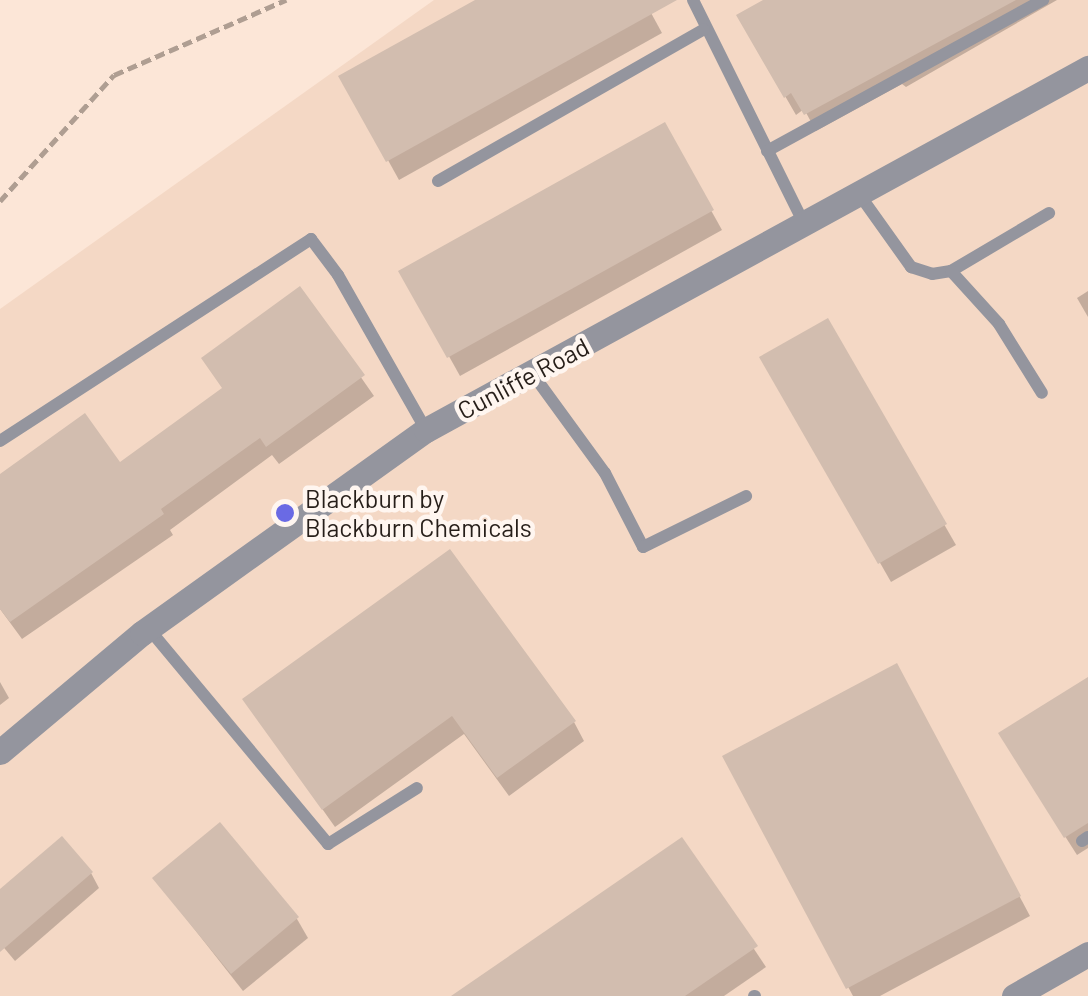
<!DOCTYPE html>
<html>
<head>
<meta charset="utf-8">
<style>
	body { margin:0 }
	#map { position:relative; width:1088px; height:996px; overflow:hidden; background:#fce6d7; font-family:Barlow,sans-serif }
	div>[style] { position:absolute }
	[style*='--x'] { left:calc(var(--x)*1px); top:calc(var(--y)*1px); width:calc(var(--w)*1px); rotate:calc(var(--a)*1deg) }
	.built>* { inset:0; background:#f4d8c5 }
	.shadow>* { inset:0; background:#0003 }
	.building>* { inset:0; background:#d2bdaf }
	.path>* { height:5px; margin-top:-2.5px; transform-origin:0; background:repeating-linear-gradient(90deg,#af9e92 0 10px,transparent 0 15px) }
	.service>* { height:12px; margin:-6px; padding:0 6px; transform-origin:6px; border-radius:6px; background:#94959e }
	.minor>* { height:25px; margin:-12.5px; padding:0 12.5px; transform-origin:12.5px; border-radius:12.5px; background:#94959e }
	.dots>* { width:28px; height:28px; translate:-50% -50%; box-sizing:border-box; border:5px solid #fff6f0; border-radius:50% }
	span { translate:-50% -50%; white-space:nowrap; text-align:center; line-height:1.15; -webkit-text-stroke:9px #fff6f0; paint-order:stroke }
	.street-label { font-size:25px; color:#261e19 }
	.poi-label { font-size:25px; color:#261e19 }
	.left { translate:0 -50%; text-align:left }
</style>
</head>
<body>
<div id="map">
	<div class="built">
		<div style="clip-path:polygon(434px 0,1088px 0,1088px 996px,0 996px,0 309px)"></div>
	</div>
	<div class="shadow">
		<div style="clip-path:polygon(480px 0,644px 0,662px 33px,399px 180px,342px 77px)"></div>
		<div style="clip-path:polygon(768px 0,1057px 0,906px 87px,902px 84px,816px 131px,804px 109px,796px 115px,739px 16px)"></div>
		<div style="clip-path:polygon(664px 126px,722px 230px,460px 376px,402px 272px)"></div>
		<div style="clip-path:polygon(300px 290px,374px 396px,279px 464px,272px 455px,170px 530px,173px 535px,22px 639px,0 609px,0 478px,120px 465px,224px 390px,204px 359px)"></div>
		<div style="clip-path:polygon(1088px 291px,1088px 317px,1077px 298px)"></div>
		<div style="clip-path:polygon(827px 321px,956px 545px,891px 582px,763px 358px)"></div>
		<div style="clip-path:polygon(1088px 680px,1088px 848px,1077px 855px,1012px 753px)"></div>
		<div style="clip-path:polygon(0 682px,9px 698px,0 705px)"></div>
		<div style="clip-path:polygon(907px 685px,1030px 916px,880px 996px,853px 996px,725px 757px)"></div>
		<div style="clip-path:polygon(245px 700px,574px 722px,584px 741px,509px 796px,464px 734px,335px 827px)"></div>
		<div style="clip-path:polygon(682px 841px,766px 967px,724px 996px,455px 996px)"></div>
		<div style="clip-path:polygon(91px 873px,99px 888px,15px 961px,0 943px,0 892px)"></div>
		<div style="clip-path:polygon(155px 879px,297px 919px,308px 938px,243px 991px)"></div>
	</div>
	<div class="building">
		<div style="clip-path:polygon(475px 0,677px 0,386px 162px,338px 76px)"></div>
		<div style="clip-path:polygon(763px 0,1016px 0,804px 115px,791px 93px,784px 98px,736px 15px)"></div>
		<div style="clip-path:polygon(665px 122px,714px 210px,447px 358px,398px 271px)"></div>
		<div style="clip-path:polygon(300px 286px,365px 375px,266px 447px,260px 438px,161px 509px,164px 514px,10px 622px,0 609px,0 474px,85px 413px,120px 462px,222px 388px,201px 358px)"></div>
		<div style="clip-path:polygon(828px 318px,947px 524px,878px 564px,759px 357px)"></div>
		<div style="clip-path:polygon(450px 549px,576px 721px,497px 778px,452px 716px,322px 810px,242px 699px)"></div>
		<div style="clip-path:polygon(897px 663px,1021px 896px,846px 989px,722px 756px)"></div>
		<div style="clip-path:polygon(1088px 677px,1088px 823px,1064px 838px,998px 733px)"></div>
		<div style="clip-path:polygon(220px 822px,299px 917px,231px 974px,152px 878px)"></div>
		<div style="clip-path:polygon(62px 836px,93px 872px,0 952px,0 889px)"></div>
		<div style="clip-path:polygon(682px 837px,758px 946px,685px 996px,451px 996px)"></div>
	</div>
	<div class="path">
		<div style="--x:0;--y:201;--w:170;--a:-47.9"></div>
		<div style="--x:114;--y:75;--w:188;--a:-23.6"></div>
	</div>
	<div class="service">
		<div style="--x:693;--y:0;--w:250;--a:63.6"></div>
		<div style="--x:767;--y:151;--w:315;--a:-28.7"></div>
		<div style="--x:438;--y:181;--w:306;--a:-29.7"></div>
		<div style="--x:859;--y:194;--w:90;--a:54.5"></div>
		<div style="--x:911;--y:267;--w:22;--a:18"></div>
		<div style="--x:932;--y:274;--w:19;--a:-9"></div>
		<div style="--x:951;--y:271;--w:114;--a:-30.6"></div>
		<div style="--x:951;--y:271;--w:72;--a:47.8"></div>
		<div style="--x:999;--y:324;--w:81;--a:58.1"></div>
		<div style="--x:532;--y:373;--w:124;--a:53.9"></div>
		<div style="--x:605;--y:473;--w:83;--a:62.8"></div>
		<div style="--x:643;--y:547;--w:115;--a:-26.3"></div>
		<div style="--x:0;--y:441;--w:371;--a:-33"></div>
		<div style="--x:311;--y:239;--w:45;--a:53.1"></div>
		<div style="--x:338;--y:275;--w:178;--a:60.4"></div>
		<div style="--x:149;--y:629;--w:280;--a:50.2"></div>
		<div style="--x:328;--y:844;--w:105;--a:-32.2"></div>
		<div style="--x:1082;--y:841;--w:7;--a:-34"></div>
		<div style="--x:754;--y:996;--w:1;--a:0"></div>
	</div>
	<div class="minor">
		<div style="--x:0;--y:752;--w:185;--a:-40"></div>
		<div style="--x:142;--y:633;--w:349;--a:-35.6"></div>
		<div style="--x:426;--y:430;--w:755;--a:-28.67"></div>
		<div style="--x:1014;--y:996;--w:85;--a:-29.6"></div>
	</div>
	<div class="dots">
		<div style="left:285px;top:513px;background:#6a6ae4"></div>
	</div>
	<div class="street-label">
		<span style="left:523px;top:378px;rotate:-28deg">Cunliffe Road</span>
	</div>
	<div class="poi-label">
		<span class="left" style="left:305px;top:513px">Blackburn by<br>Blackburn Chemicals</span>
	</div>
</div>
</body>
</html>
